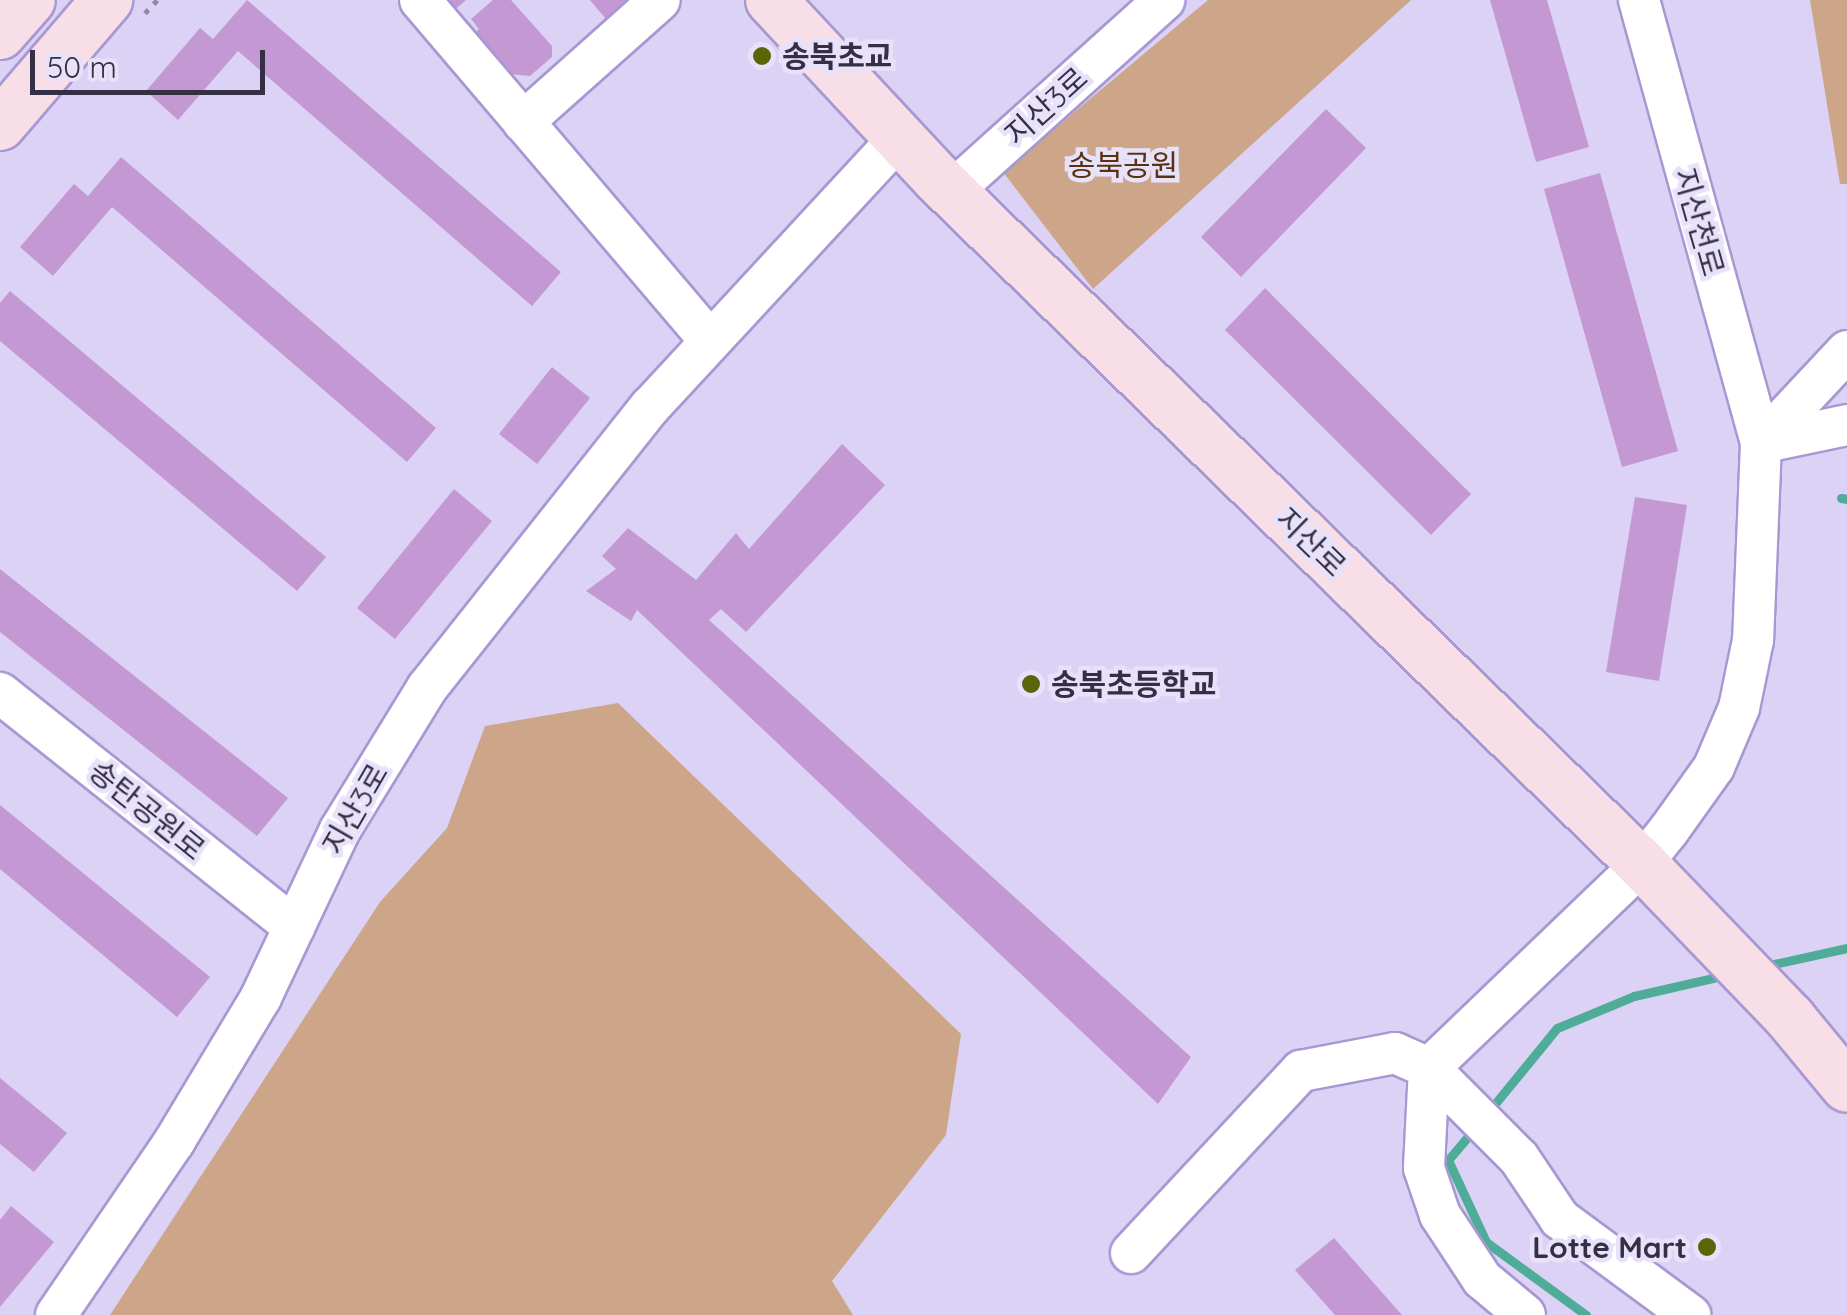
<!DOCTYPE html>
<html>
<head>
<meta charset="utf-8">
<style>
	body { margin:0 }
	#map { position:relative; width:1847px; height:1315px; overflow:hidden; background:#dbd2f6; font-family:Quicksand,"Noto Sans KR",sans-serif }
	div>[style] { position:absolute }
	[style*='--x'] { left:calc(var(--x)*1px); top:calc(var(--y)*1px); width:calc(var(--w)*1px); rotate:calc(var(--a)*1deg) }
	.green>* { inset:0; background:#cda588 }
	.stream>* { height:9px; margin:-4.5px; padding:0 4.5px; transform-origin:4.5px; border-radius:4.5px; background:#4eac98 }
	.building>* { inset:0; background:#c499d3 }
	.path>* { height:5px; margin-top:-2.5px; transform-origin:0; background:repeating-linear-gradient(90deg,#8f88a6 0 5px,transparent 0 13px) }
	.roads { filter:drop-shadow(2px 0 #a898d2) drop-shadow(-2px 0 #a898d2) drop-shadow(0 2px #a898d2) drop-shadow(0 -2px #a898d2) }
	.minor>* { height:40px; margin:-20px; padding:0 20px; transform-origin:20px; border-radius:20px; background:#fff }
	.major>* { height:50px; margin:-25px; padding:0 25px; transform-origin:25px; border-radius:25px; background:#f8dee6 }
	.dots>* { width:28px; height:28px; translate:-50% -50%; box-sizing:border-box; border:5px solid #e7e1fa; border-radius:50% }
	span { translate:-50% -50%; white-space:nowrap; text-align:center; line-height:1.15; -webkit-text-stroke:9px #e7e1fa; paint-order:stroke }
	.poi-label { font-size:30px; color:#352f46; font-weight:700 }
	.left { translate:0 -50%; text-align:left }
	.right { translate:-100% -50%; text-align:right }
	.street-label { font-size:30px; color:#352f46 }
	.park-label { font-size:30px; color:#5a320f }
	.scale { position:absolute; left:30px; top:50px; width:235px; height:45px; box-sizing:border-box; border:5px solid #352f46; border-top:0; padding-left:12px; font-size:30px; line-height:35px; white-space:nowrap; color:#352f46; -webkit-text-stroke:8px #e7e1fa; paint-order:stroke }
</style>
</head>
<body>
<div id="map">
	<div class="green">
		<div style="clip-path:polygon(1208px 0,1411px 0,1093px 289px,1003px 172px)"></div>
		<div style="clip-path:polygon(1810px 0,1847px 0,1847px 184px,1840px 184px)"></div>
		<div style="clip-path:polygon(618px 703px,961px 1034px,946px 1135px,832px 1281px,853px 1315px,110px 1315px,380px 902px,447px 828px,485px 726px)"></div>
	</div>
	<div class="stream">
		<div style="--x:1841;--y:498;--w:6;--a:9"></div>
		<div style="--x:1765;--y:966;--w:84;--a:-12.4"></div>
		<div style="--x:1489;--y:1111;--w:107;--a:-50.7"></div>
		<div style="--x:1557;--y:1028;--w:83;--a:-22.6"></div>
		<div style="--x:1634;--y:996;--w:94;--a:-12.9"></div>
		<div style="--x:1476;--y:1127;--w:43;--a:130.3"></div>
		<div style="--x:1448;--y:1160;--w:90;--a:65.1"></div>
		<div style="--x:1486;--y:1242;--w:124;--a:36.1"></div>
	</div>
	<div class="building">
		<div style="clip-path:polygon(247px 0,561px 272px,532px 306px,238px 51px,178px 120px,146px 91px,200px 28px,213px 39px)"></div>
		<div style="clip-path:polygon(441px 0,466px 0,452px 12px)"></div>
		<div style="clip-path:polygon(493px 0,511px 0,552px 46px,552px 57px,530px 76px,507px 74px,473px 35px,479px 29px,471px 19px)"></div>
		<div style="clip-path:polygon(590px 0,638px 0,610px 24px)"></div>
		<div style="clip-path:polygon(1490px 0,1547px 0,1589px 147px,1536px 162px)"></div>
		<div style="clip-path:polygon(1326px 109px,1366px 148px,1241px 277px,1201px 237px)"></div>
		<div style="clip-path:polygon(121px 157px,436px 428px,407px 462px,112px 207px,53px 276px,20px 247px,74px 184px,88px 196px)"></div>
		<div style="clip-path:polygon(1600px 173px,1678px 451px,1622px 467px,1544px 189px)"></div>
		<div style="clip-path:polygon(1265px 288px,1471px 494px,1431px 535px,1225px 330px)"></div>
		<div style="clip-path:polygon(10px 291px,326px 557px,297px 591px,0 341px,0 303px)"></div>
		<div style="clip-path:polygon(552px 367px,590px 398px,537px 464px,499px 434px)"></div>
		<div style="clip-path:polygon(842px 444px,885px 485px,746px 632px,721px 609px,709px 620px,1191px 1057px,1158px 1104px,637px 610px,631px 621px,586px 591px,616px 569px,602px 556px,628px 528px,696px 580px,736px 533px,749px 549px)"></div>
		<div style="clip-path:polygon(454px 489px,492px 521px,395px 639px,357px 608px)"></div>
		<div style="clip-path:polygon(1635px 497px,1687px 505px,1659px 681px,1606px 672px)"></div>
		<div style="clip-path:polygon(0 569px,288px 798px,257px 836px,0 632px)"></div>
		<div style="clip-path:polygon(0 805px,210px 977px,177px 1017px,0 869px)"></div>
		<div style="clip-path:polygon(0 1078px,67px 1133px,34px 1172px,0 1144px)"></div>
		<div style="clip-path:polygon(11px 1206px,54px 1242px,0 1307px,0 1220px)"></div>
		<div style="clip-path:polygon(1334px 1238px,1402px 1315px,1335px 1315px,1295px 1270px)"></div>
	</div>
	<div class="path">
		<div style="--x:145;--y:13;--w:18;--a:-47"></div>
	</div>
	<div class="roads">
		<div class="minor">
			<div style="--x:420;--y:0;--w:446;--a:49.6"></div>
			<div style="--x:1639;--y:0;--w:459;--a:74.6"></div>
			<div style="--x:1761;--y:443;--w:197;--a:92.3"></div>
			<div style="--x:1753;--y:640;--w:69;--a:101.6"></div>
			<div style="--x:1739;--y:708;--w:64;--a:113"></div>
			<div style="--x:1714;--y:767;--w:77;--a:125.5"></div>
			<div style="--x:1669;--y:830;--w:43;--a:128.5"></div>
			<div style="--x:1642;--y:864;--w:295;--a:136.2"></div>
			<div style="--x:1429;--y:1068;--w:127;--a:45"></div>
			<div style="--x:1519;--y:1158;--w:73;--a:56.1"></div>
			<div style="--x:1560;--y:1219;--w:162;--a:36.4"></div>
			<div style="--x:523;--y:122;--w:183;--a:-41.7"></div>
			<div style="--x:951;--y:192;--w:287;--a:-42"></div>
			<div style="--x:1761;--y:443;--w:126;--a:-46.9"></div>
			<div style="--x:1761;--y:443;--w:88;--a:-11.8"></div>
			<div style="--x:0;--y:693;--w:376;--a:38.5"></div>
			<div style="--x:1131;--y:1253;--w:249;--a:-47"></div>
			<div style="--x:1301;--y:1071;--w:96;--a:-10.8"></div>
			<div style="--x:1395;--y:1053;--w:37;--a:24"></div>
			<div style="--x:1429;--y:1068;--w:100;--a:92.9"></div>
			<div style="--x:1424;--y:1168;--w:50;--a:71.2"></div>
			<div style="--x:1440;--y:1215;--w:77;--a:56.7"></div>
			<div style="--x:1482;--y:1279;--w:56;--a:39.9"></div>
			<div style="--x:56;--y:1315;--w:209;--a:-55.7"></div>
			<div style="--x:174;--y:1142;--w:169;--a:-59"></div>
			<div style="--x:261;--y:997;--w:185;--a:-64.7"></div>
			<div style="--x:340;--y:830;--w:167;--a:-58.5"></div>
			<div style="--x:427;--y:688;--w:359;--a:-51.6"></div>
			<div style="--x:650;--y:407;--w:365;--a:-47.2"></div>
		</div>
		<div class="major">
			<div style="--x:771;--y:0;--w:246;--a:47"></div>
			<div style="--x:939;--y:180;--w:981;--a:44.22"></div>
			<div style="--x:1642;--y:864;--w:214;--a:46.1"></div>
			<div style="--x:1790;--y:1018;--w:89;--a:50.4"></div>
			<div style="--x:0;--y:34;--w:45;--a:-48.6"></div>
			<div style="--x:0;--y:125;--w:165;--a:-49.4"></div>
		</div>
	</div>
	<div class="dots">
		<div style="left:762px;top:56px;background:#5b6508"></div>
		<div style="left:1031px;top:684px;background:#5b6508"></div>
		<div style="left:1707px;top:1247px;background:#5b6508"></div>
	</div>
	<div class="poi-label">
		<span class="left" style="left:782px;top:56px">송북초교</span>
		<span class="left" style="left:1051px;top:684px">송북초등학교</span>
		<span class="right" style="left:1687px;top:1247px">Lotte Mart</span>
	</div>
	<div class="street-label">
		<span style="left:1046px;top:106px;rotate:-42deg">지산3로</span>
		<span style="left:1699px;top:222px;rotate:74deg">지산천로</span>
		<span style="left:1311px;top:542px;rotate:44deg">지산로</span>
		<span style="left:355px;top:809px;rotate:-60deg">지산3로</span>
		<span style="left:147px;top:810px;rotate:39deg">송탄공원로</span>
	</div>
	<div class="park-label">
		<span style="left:1123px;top:165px">송북공원</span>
	</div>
	<div class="scale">50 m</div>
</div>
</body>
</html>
